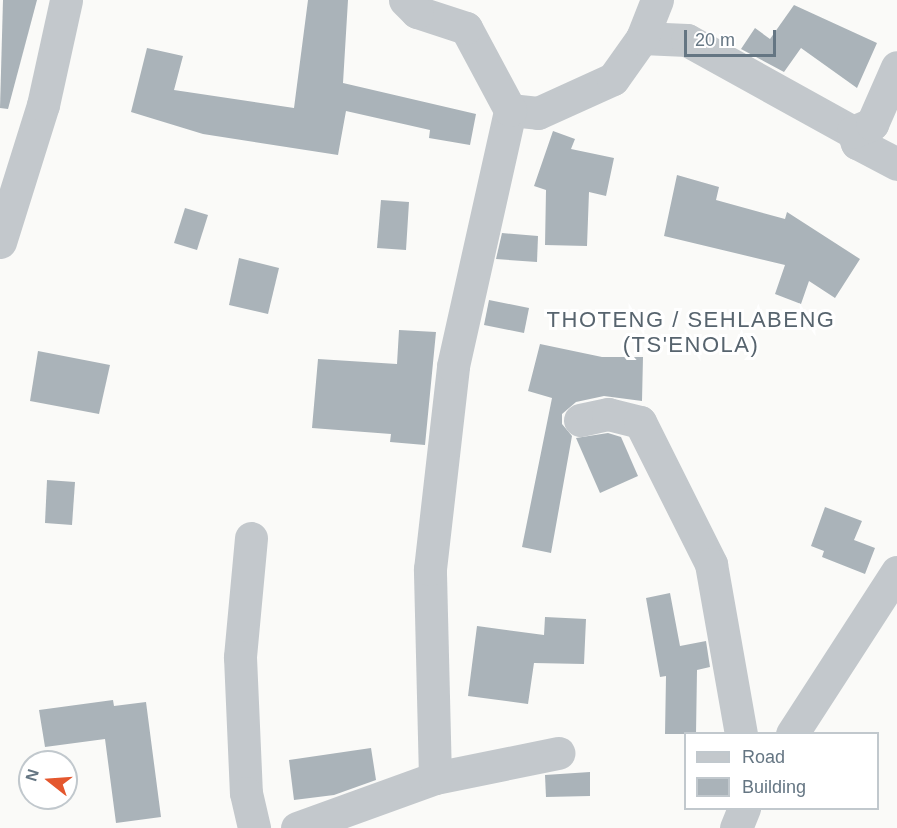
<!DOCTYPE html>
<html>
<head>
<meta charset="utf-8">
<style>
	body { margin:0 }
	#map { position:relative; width:897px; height:828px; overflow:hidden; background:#fafaf8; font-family:Helvetica,sans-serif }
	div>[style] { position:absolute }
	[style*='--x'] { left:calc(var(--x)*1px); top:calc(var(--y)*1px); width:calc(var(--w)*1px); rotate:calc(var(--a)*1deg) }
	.building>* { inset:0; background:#aab3b9 }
	.minor>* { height:33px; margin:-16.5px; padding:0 16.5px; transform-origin:16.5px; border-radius:16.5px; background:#c3c8cc }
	span { translate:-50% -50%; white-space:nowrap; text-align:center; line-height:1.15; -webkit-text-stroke:6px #fff; paint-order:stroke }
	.neighbourhood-label { font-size:22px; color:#57646e; letter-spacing:1.5px }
	.legend { position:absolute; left:684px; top:732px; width:195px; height:78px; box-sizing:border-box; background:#fff; border:2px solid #c1c8cd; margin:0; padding:8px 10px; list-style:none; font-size:18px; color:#657683 }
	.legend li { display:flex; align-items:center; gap:12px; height:30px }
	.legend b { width:30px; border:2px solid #c1c8cd }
	.north { position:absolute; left:18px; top:750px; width:60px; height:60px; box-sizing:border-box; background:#fff; border:2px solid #c1c8cd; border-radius:50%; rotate:287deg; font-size:16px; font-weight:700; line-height:24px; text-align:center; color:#657683 }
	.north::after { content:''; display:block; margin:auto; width:21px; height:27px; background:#e4572e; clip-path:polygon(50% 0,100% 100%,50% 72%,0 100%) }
	.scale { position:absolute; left:684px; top:30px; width:92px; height:27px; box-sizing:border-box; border:3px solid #657683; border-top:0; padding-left:8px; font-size:18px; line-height:21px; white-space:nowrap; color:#657683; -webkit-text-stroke:4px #fff; paint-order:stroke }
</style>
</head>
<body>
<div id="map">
	<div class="building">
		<div style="clip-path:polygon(3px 0,37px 0,8px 109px,0 108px)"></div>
		<div style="clip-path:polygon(308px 0,348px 0,343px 83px,476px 114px,470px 145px,429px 138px,430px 130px,346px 111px,338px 155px,203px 134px,131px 112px,147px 48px,183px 56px,174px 90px,294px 108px)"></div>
		<div style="clip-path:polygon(794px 5px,877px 43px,857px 88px,801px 48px,784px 72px,741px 49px,755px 28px,770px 39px)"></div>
		<div style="clip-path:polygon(553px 131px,575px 139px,571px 149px,614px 158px,606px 196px,589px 192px,587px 246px,545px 245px,546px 190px,534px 186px)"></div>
		<div style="clip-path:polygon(677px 175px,719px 187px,716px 200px,785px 219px,787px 212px,860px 259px,835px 298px,809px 281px,801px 304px,775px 294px,785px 265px,664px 236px)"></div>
		<div style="clip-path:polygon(381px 200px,409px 202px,406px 250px,377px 248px)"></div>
		<div style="clip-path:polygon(185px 208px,208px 215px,197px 250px,174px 243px)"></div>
		<div style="clip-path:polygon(502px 233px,538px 236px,537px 262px,496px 259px)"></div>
		<div style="clip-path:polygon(239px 258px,279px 268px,268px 314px,229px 305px)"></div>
		<div style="clip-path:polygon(489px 300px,529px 308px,524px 333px,484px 325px)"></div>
		<div style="clip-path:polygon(399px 330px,436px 332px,425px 445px,390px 442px,391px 434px,312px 428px,318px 359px,397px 364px)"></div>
		<div style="clip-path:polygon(540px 344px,602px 357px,643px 357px,642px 401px,604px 396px,576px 402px,562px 414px,562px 424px,572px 436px,551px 553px,522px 547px,552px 398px,528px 391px)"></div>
		<div style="clip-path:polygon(38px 351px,110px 365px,99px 414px,30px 401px)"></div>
		<div style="clip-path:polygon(608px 433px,621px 437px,638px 476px,600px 493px,576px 438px)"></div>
		<div style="clip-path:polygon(47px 480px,75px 482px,72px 525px,45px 523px)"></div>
		<div style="clip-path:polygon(825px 507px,862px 521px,854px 540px,875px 548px,865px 574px,822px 557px,824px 551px,811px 546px)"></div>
		<div style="clip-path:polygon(670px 593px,680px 646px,706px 641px,710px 667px,697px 670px,696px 734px,665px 734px,666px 676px,660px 677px,646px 598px)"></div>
		<div style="clip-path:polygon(545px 617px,586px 619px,584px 664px,534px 663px,528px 704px,468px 696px,477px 626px,544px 635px)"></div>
		<div style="clip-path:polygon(113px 700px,114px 706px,146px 702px,161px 817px,116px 823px,105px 739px,45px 747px,39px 710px)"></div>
		<div style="clip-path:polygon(371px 748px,376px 780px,334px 795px,294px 800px,289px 760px)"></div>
		<div style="clip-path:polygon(590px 772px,590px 796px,546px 797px,545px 775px)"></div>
	</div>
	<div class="minor">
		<div style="--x:642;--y:38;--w:45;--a:2.5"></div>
		<div style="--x:687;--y:40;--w:190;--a:29"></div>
		<div style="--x:853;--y:132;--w:12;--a:70"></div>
		<div style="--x:857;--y:143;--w:45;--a:27.7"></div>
		<div style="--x:510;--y:110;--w:28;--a:6"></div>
		<div style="--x:538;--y:113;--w:82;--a:-24.4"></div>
		<div style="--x:613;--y:79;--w:50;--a:-54.7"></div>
		<div style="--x:642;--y:38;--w:41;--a:-68.5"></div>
		<div style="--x:853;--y:132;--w:21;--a:-23"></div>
		<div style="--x:872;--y:124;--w:62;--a:-66.3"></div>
		<div style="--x:0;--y:242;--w:144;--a:-72.6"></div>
		<div style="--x:43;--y:105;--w:107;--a:-77.6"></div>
		<div style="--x:580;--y:420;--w:29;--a:-12"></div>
		<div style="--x:608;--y:414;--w:33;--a:14"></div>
		<div style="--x:640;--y:422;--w:159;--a:63.4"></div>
		<div style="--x:711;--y:564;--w:173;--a:80"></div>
		<div style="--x:251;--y:538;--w:120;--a:95.3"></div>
		<div style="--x:240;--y:657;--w:136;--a:87.5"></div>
		<div style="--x:246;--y:793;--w:36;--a:77"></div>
		<div style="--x:792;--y:734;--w:193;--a:-57.1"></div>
		<div style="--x:435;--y:778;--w:126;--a:-11.5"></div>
		<div style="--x:297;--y:828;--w:147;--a:-19.9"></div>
		<div style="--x:435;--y:778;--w:209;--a:-91.4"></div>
		<div style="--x:430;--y:569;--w:204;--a:-83.5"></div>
		<div style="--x:453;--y:366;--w:262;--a:-77.4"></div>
		<div style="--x:510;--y:110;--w:93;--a:-118.2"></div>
		<div style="--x:466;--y:28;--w:52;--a:-161.9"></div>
		<div style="--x:417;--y:12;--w:17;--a:-135"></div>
		<div style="--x:736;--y:828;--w:22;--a:-68"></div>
	</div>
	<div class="neighbourhood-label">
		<span style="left:691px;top:332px">THOTENG / SEHLABENG<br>(TS'ENOLA)</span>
	</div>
	<ul class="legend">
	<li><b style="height:8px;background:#c3c8cc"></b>Road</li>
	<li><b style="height:16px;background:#aab3b9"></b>Building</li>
	</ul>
	<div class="north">N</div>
	<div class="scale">20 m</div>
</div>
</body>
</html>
